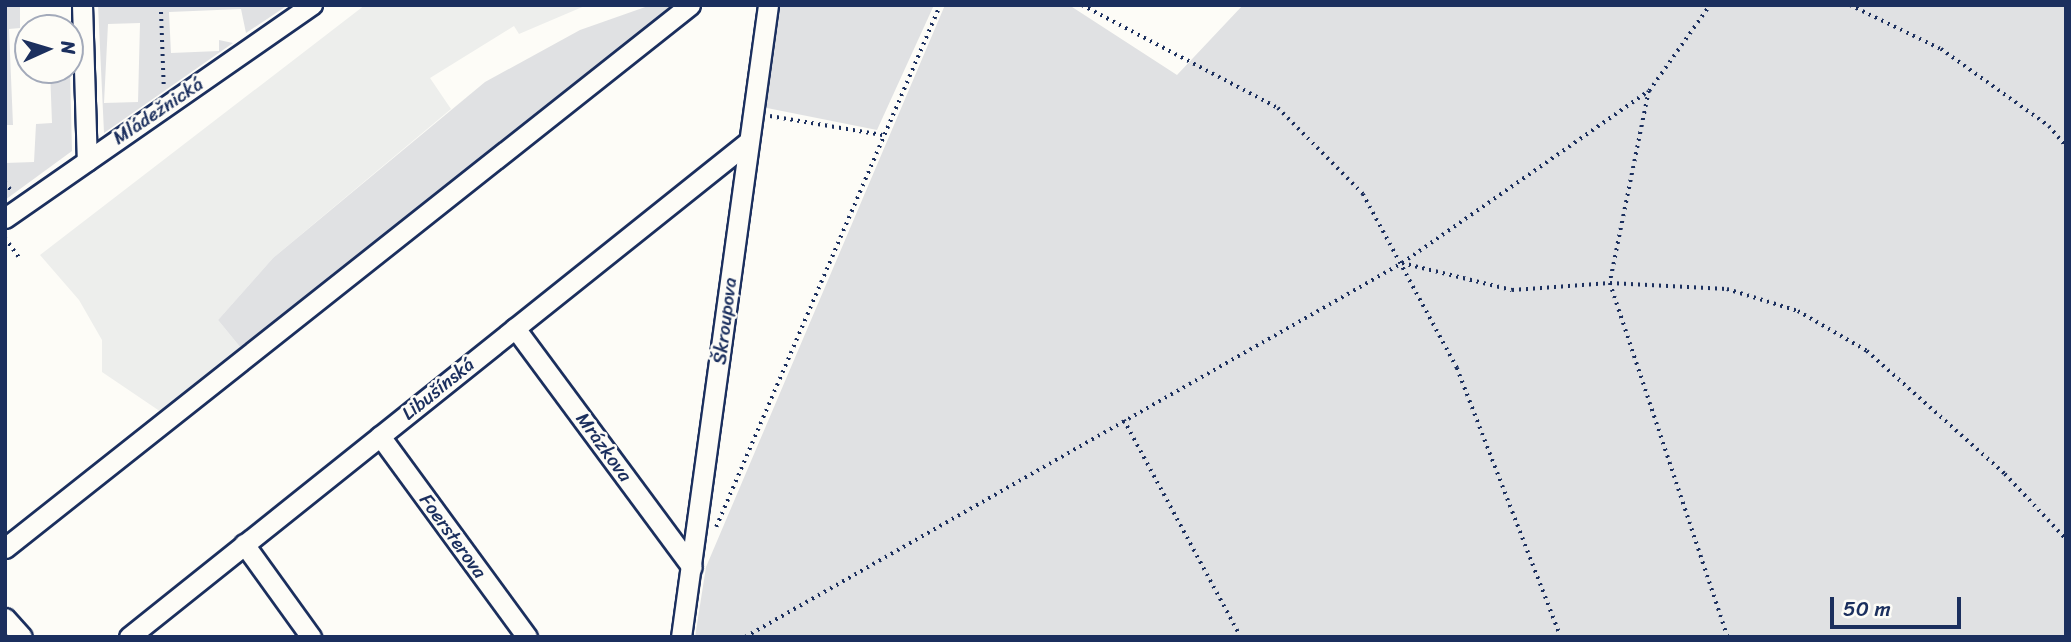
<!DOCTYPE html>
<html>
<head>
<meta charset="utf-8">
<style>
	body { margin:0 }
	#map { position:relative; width:2071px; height:642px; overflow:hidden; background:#fdfcf7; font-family:Sriracha,sans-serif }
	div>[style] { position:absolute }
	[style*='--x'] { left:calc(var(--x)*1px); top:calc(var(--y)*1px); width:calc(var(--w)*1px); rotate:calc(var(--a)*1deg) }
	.built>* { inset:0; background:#edeeec }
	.green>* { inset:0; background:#e0e1e3 }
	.path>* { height:3.5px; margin-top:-1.75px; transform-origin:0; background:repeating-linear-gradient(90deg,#1b2f5e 0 2px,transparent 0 7px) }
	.roads { filter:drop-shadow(2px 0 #1b2f5e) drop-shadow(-2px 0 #1b2f5e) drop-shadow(0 2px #1b2f5e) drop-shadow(0 -2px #1b2f5e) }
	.minor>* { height:19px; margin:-9.5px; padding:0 9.5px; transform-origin:9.5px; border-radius:9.5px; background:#fdfcf7 }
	span { translate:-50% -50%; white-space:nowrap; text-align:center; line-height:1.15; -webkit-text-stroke:5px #fdfcf7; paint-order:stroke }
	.street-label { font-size:19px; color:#1b2f5e }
	.frame { position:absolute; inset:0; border:7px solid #1b2f5e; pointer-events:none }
	.north { position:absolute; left:14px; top:14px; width:70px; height:70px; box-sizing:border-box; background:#fdfcf7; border:2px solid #a3aaba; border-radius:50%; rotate:86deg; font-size:19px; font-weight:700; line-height:28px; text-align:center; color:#1b2f5e }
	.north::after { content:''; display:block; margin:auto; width:24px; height:32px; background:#1b2f5e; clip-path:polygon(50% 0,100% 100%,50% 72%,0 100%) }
	.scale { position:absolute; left:1830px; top:597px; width:131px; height:32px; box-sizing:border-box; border:4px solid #1b2f5e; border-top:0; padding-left:9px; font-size:21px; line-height:24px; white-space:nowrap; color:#1b2f5e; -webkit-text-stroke:5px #fdfcf7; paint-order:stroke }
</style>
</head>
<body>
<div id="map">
	<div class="built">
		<div style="clip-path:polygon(365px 5px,587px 5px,519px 34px,514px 26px,430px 78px,451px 109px,273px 258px,218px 320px,245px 353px,167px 416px,102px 372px,102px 340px,79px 300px,40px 255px)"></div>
	</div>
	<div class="green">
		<div style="clip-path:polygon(5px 5px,20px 5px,20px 28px,9px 29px,13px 125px,5px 125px)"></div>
		<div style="clip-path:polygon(evenodd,98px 5px,288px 5px,246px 33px,241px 9px,169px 12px,171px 53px,219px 51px,219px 40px,233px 43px,104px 133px,98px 5px,140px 23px,138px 102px,104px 103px,108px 24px,140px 23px)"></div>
		<div style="clip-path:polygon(651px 5px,681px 5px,245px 353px,218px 320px,273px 258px,485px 82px,580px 30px)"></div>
		<div style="clip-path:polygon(774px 5px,934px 5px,877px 130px,757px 106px)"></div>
		<div style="clip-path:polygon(945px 5px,1069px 5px,1177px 75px,1243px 5px,2066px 5px,2066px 637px,695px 637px,706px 567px)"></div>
		<div style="clip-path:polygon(50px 70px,70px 70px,72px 151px,5px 200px,5px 163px,34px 162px,36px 124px,52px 123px)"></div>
		<div style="clip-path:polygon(709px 158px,712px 161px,110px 637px)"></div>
	</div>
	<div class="path">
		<div style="--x:161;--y:5;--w:80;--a:87.9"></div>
		<div style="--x:1082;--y:5;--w:221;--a:27.7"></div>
		<div style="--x:1278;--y:108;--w:121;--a:45.3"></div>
		<div style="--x:1363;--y:194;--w:198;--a:61.6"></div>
		<div style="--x:1457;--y:368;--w:288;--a:68.9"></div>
		<div style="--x:1850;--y:5;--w:101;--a:25.8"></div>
		<div style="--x:1941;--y:49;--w:133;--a:35.5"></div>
		<div style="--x:2049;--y:126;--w:26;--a:50"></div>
		<div style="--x:1649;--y:91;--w:196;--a:101.5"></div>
		<div style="--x:1610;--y:283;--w:373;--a:71.6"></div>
		<div style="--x:5;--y:106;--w:2;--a:90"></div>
		<div style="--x:770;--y:116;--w:114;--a:9.6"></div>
		<div style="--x:5;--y:182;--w:12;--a:55"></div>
		<div style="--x:5;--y:238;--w:26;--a:54"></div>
		<div style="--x:1402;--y:263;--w:113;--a:13.8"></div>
		<div style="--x:1512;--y:290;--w:98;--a:-4.1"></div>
		<div style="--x:1610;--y:283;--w:117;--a:2.9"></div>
		<div style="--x:1727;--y:289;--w:74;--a:17.2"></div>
		<div style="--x:1798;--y:311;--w:80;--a:30.1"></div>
		<div style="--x:1867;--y:351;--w:185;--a:41.7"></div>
		<div style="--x:2005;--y:474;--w:89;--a:46.8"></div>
		<div style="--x:1124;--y:420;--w:247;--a:61.7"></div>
		<div style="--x:716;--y:527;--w:568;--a:-66.77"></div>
		<div style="--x:745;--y:637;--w:756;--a:-29.65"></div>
		<div style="--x:1402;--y:263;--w:301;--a:-34.9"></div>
		<div style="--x:1649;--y:91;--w:105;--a:-54.7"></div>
	</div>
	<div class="roads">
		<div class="minor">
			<div style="--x:82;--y:5;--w:156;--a:88.2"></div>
			<div style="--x:5;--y:218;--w:374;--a:-34.8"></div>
			<div style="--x:515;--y:328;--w:297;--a:53.5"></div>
			<div style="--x:380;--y:436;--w:249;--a:53.8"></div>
			<div style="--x:244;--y:544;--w:115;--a:54.2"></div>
			<div style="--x:5;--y:548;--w:874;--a:-38.4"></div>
			<div style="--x:5;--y:618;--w:25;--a:48"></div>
			<div style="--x:129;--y:637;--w:793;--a:-38.65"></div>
			<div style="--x:681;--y:637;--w:638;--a:-82.16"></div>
		</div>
	</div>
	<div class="street-label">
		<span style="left:158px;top:111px;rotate:-34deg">Mládežnická</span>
		<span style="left:725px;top:321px;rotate:-83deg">Škroupova</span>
		<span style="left:438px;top:389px;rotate:-39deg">Libušínská</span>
		<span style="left:604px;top:447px;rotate:54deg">Mrázkova</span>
		<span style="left:453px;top:536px;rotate:54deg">Foersterova</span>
	</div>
	<div class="frame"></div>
	<div class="north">N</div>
	<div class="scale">50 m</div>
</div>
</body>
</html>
